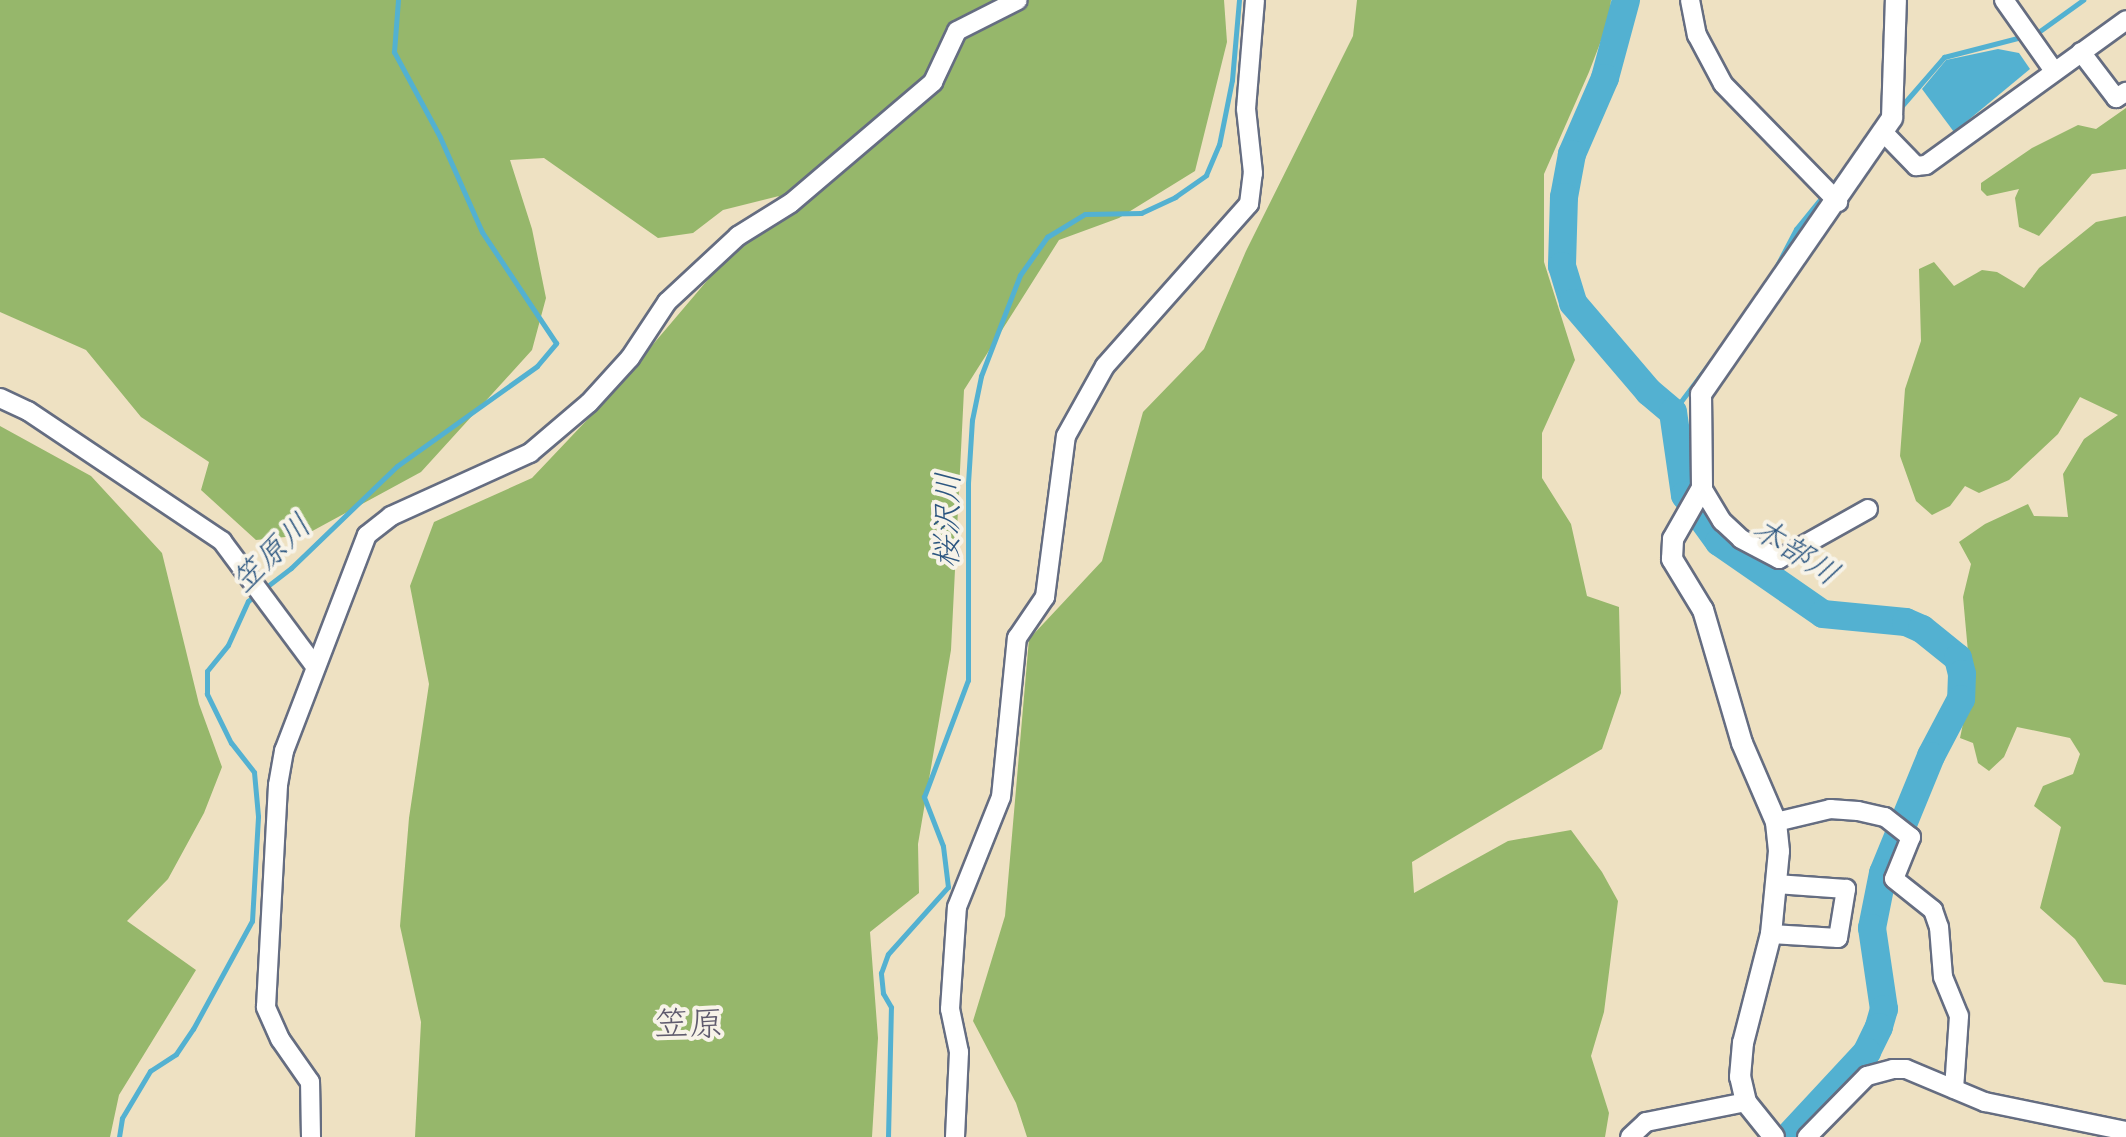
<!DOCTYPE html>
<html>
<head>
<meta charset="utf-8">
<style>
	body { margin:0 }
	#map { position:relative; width:2126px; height:1137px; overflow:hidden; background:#eee1c2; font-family:Itim,"Klee One",sans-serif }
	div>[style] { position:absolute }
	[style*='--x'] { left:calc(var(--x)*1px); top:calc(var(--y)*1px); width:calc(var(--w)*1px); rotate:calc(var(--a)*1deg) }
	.forest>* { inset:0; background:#96b76b }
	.water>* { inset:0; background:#53b1d1 }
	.stream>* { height:5px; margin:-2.5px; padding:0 2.5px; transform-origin:2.5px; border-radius:2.5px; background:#53b1d1 }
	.river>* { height:28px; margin:-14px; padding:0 14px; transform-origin:14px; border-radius:14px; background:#53b1d1 }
	.roads { filter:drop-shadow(2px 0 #656d81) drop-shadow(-2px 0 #656d81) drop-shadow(0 2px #656d81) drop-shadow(0 -2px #656d81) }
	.minor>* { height:18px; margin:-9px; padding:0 9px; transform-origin:9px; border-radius:9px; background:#fff }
	.tertiary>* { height:20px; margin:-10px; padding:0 10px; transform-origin:10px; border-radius:10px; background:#fff }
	span { translate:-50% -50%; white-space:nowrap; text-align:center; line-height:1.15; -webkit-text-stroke:8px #f7f3e8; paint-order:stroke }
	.water-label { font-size:32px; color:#2c5680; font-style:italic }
	.quarter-label { font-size:35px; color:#5f5b6e }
</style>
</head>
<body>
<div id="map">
	<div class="forest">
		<div style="clip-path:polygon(0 0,1224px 0,1227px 42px,1195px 171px,1119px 218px,1059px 240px,964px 390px,951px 650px,918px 844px,919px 893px,870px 932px,878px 1038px,872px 1137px,415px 1137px,421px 1022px,400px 926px,409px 818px,429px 684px,410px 586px,434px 522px,532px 478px,604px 402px,779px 196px,723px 210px,693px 233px,658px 238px,544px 158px,510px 160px,532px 229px,546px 298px,532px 350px,421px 472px,305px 535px,256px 540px,201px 490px,209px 462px,141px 417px,86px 350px,0 312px)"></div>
		<div style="clip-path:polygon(1357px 0,1611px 0,1609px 20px,1589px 72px,1544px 174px,1544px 262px,1575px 360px,1542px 433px,1542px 478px,1571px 524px,1587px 596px,1619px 607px,1621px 693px,1602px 749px,1412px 862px,1414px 893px,1508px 841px,1571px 830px,1602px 872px,1618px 901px,1604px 1012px,1591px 1056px,1609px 1113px,1605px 1137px,1027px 1137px,1016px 1103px,973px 1021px,1005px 916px,1029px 639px,1102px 561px,1143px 412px,1204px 349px,1246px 251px,1353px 36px)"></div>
		<div style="clip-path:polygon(2126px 108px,2126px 169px,2092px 174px,2039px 236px,2019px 227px,2015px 198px,2019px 189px,1987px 196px,1981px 190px,1981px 183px,2032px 148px,2078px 125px,2096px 129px)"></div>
		<div style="clip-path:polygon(2126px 216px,2126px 985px,2104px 982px,2075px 939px,2040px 908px,2061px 827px,2034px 806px,2043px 786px,2073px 774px,2080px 754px,2070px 738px,2017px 727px,2004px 757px,1989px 771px,1978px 763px,1973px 743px,1960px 738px,1971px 685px,1963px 597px,1971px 564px,1959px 542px,1985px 524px,2028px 504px,2034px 516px,2068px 517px,2063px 474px,2084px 439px,2118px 415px,2080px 397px,2058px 434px,2009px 480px,1979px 493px,1965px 486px,1950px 506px,1932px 515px,1916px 501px,1900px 456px,1905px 389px,1921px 341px,1919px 269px,1934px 262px,1954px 286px,1982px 270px,1997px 272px,2024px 288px,2039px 268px,2096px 222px)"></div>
		<div style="clip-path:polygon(0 426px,91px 476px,162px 553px,199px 704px,222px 767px,204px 813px,168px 879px,127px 921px,196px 970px,119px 1095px,110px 1137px,0 1137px)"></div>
	</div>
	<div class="water">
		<div style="clip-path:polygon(1998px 49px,2019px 53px,2030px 69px,1954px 132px,1922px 89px,1946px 60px)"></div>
	</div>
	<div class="stream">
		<div style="--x:1899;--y:109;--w:69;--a:-49.1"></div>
		<div style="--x:1944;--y:57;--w:96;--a:-14.5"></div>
		<div style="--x:2037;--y:33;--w:57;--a:-35.7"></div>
		<div style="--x:1772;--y:275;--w:52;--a:-62.4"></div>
		<div style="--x:1796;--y:229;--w:82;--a:-50.9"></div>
		<div style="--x:1673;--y:412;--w:94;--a:-53.3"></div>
		<div style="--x:119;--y:1137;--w:19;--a:-81"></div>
		<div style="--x:122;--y:1118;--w:55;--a:-59.2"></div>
		<div style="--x:150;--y:1071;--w:31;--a:-33"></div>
		<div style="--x:176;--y:1054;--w:30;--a:-56"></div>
		<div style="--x:193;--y:1029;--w:123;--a:-61.4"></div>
		<div style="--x:252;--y:921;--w:105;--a:-86.7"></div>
		<div style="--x:258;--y:816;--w:44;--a:-95.2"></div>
		<div style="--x:254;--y:772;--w:37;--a:-128"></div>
		<div style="--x:231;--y:743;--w:55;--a:-116.1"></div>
		<div style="--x:207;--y:694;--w:23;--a:-90"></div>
		<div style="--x:207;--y:671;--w:33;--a:-51"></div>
		<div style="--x:228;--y:645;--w:48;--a:-65.6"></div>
		<div style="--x:248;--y:601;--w:54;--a:-37.5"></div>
		<div style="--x:291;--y:568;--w:147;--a:-43.9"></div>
		<div style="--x:397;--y:466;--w:172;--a:-35.5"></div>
		<div style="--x:537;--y:366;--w:30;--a:-50"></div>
		<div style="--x:556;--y:343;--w:133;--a:-123.7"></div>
		<div style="--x:482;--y:232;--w:104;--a:-113.9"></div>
		<div style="--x:440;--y:137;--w:97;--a:-118.4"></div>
		<div style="--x:394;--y:52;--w:52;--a:-85.6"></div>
		<div style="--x:888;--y:1137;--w:130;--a:-88.7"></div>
		<div style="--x:891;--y:1007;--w:16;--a:-120"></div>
		<div style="--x:883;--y:993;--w:20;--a:-96"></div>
		<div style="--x:881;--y:973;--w:20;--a:-70"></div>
		<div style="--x:888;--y:954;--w:90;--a:-48.2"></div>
		<div style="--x:948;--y:887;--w:41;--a:-97"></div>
		<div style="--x:943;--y:846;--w:53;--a:-111.2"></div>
		<div style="--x:924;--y:797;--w:125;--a:-69.4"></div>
		<div style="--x:968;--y:680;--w:197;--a:-90"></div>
		<div style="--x:968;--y:483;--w:63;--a:-86.4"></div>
		<div style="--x:972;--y:420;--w:45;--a:-78.4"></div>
		<div style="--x:981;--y:376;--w:108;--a:-68.9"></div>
		<div style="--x:1020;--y:275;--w:47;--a:-54.6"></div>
		<div style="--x:1047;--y:237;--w:44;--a:-31.2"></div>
		<div style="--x:1085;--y:214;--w:56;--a:-1"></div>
		<div style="--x:1141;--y:213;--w:38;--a:-25"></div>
		<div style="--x:1175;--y:197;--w:38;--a:-35"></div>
		<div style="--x:1206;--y:175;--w:33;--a:-67"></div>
		<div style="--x:1219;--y:145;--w:66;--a:-78.7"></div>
		<div style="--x:1232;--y:80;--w:80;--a:-85"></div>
	</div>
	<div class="river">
		<div style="--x:1626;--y:0;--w:81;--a:105.1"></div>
		<div style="--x:1605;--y:78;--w:83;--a:113.5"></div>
		<div style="--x:1572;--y:154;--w:44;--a:100.5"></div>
		<div style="--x:1564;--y:197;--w:69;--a:91.7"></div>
		<div style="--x:1562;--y:266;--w:39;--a:73"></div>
		<div style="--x:1573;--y:303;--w:117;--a:49.5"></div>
		<div style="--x:1649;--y:392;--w:31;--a:40"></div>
		<div style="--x:1673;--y:412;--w:84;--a:81.8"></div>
		<div style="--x:1685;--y:495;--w:58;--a:54.1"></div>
		<div style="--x:1719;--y:542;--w:126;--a:34.7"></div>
		<div style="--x:1823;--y:614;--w:83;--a:5.5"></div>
		<div style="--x:1906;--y:622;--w:17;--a:24"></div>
		<div style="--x:1922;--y:629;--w:46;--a:38.9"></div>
		<div style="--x:1958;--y:658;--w:16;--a:76"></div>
		<div style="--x:1962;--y:674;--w:25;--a:92"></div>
		<div style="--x:1961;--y:699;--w:64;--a:117.8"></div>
		<div style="--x:1931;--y:756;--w:126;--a:112.3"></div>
		<div style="--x:1883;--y:873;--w:56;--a:101.3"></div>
		<div style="--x:1872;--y:928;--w:82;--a:81.6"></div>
		<div style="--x:1884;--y:1009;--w:19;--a:106"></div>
		<div style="--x:1879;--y:1027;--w:28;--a:116"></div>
		<div style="--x:1867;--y:1052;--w:116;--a:132.9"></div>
	</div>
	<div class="roads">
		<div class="minor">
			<div style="--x:1690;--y:0;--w:36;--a:79"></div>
			<div style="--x:1697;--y:35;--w:55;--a:62"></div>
			<div style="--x:1723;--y:84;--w:165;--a:45.7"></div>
			<div style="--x:2004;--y:0;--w:87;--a:54.8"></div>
			<div style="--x:2081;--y:52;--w:58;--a:52.7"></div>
			<div style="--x:2116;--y:98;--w:12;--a:-31"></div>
			<div style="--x:1885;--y:134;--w:45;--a:45.9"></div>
			<div style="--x:1916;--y:166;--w:10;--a:-6"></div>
			<div style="--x:1926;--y:165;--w:247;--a:-35.9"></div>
			<div style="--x:0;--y:398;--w:31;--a:25"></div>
			<div style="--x:28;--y:411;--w:234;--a:33.8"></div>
			<div style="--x:222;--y:541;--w:156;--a:53.4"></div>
			<div style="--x:1702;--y:488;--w:39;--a:59"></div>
			<div style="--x:1722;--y:521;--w:26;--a:43"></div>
			<div style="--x:1741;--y:539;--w:43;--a:27.8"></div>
			<div style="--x:1779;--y:559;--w:102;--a:-29.3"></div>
			<div style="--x:1776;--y:822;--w:56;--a:-13.5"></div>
			<div style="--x:1830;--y:809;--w:28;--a:4"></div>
			<div style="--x:1858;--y:811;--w:28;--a:13"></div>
			<div style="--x:1885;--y:817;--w:33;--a:38"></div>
			<div style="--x:1911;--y:837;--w:45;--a:112"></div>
			<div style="--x:1894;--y:879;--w:50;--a:38.5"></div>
			<div style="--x:1933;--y:910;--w:18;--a:71"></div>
			<div style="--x:1939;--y:927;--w:50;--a:85.4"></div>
			<div style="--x:1943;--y:977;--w:42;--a:67.7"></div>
			<div style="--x:1959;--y:1016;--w:73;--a:93.9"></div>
			<div style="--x:1771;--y:934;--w:67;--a:3.4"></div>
			<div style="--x:1838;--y:938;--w:50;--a:-80.7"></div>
			<div style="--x:1846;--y:889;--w:70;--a:-175.9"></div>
			<div style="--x:311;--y:1137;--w:55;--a:-91"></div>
			<div style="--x:310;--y:1082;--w:52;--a:-124.9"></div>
			<div style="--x:280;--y:1039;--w:35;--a:-114"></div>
			<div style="--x:266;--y:1007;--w:222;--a:-86.9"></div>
			<div style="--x:278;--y:785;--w:35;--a:-80"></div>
			<div style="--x:284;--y:751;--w:231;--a:-69"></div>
			<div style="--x:367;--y:535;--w:31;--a:-38"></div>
			<div style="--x:391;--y:516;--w:153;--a:-24.4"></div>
			<div style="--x:530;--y:453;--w:77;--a:-40.3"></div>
			<div style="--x:589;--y:403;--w:61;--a:-47.7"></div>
			<div style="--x:630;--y:358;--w:67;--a:-56.5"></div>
			<div style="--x:667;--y:302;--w:97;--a:-42.9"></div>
			<div style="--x:738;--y:236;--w:62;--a:-31.9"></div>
			<div style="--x:791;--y:203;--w:187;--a:-40.4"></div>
			<div style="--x:933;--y:82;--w:56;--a:-64.8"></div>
			<div style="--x:957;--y:31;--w:68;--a:-26.9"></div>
			<div style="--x:955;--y:1137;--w:85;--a:-87.3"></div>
			<div style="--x:959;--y:1052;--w:44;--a:-101.8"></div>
			<div style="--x:950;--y:1009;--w:102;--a:-86.1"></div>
			<div style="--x:957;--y:907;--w:118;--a:-68.2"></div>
			<div style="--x:1001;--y:797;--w:160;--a:-84.3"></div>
			<div style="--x:1017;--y:638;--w:50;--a:-55.7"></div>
			<div style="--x:1045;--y:597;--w:162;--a:-82.6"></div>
			<div style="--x:1066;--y:436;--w:80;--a:-60.9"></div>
			<div style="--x:1105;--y:366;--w:217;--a:-48.4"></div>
			<div style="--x:1249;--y:204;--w:31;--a:-83"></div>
			<div style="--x:1253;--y:173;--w:64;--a:-96.2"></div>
			<div style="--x:1246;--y:109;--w:109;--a:-85.3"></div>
			<div style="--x:1630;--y:1137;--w:22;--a:-43"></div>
			<div style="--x:1646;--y:1122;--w:102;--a:-11.3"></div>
			<div style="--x:1807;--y:1137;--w:86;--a:-45.5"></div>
			<div style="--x:1867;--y:1076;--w:27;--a:-15"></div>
			<div style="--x:1893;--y:1069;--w:13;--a:0"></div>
			<div style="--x:1906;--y:1069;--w:86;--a:22.7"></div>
			<div style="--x:1985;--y:1102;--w:144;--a:11.6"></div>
		</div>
		<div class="tertiary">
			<div style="--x:1774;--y:1137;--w:45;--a:-128.7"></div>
			<div style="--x:1746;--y:1102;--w:26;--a:-103"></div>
			<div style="--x:1740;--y:1077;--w:34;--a:-85"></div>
			<div style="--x:1743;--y:1043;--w:113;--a:-75.6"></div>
			<div style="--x:1771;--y:934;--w:83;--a:-84.5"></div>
			<div style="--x:1779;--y:851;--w:29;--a:-96"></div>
			<div style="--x:1776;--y:822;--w:86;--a:-113.3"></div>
			<div style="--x:1742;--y:743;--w:139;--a:-106.3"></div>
			<div style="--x:1703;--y:610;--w:60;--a:-121.3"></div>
			<div style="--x:1672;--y:559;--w:20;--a:-87"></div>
			<div style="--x:1673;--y:539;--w:59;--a:-60.4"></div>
			<div style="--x:1702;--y:488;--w:94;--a:-90.6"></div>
			<div style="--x:1701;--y:394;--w:336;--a:-55.3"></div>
			<div style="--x:1892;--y:118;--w:118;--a:-88.1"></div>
		</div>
	</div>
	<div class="water-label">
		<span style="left:947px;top:520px;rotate:-89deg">桜沢川</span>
		<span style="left:1796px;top:551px;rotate:33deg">木部川</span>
		<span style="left:271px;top:553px;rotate:-44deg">笠原川</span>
	</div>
	<div class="quarter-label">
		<span style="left:689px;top:1023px">笠原</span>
	</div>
</div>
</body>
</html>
